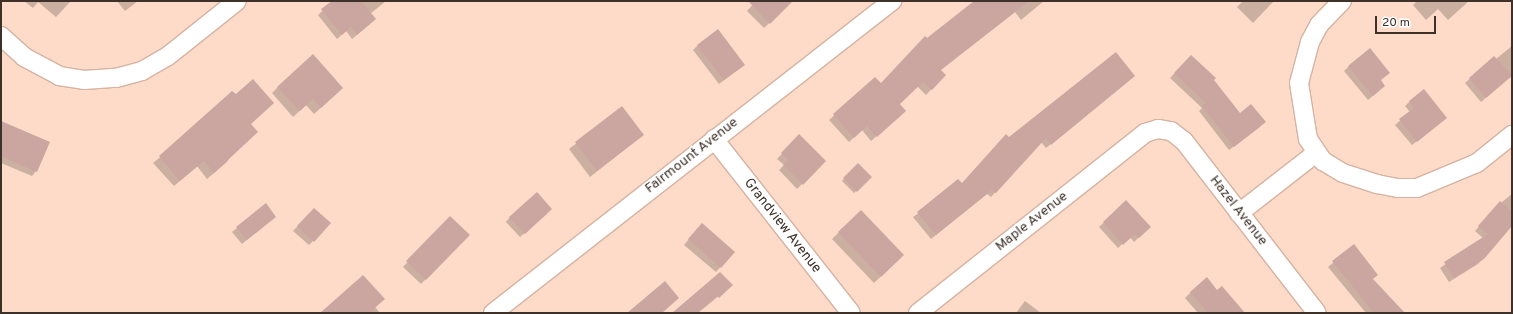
<!DOCTYPE html>
<html>
<head>
<meta charset="utf-8">
<style>
	body { margin:0 }
	#map { position:relative; width:1513px; height:314px; overflow:hidden; background:#fedbc9; font-family:Overpass,sans-serif }
	div>[style] { position:absolute }
	[style*='--x'] { left:calc(var(--x)*1px); top:calc(var(--y)*1px); width:calc(var(--w)*1px); rotate:calc(var(--a)*1deg) }
	.shadow>* { inset:0; background:#0003 }
	.building>* { inset:0; background:#cba59f }
	.roads { filter:drop-shadow(1px 0 #d4b3a2) drop-shadow(-1px 0 #d4b3a2) drop-shadow(0 1px #d4b3a2) drop-shadow(0 -1px #d4b3a2) }
	.minor>* { height:18px; margin:-9px; padding:0 9px; transform-origin:9px; border-radius:9px; background:#fff }
	span { translate:-50% -50%; white-space:nowrap; text-align:center; line-height:1.15; -webkit-text-stroke:3px #fff; paint-order:stroke }
	.street-label { font-size:14px; color:#3e312a }
	.frame { position:absolute; inset:0; border:2px solid #3e312a; pointer-events:none }
	.scale { position:absolute; left:1375px; top:16px; width:61px; height:18px; box-sizing:border-box; border:2px solid #3e312a; border-top:0; padding-left:5px; font-size:12px; line-height:14px; white-space:nowrap; color:#3e312a; -webkit-text-stroke:3px #fff; paint-order:stroke }
</style>
</head>
<body>
<div id="map">
	<div class="shadow">
		<div style="clip-path:polygon(24px 1px,71px 1px,56px 17px,38px 2px,33px 8px)"></div>
		<div style="clip-path:polygon(117px 1px,138px 1px,125px 11px)"></div>
		<div style="clip-path:polygon(333px 1px,386px 1px,370px 14px,370px 24px,352px 39px,346px 31px,337px 39px,318px 15px)"></div>
		<div style="clip-path:polygon(756px 1px,792px 1px,764px 28px,747px 11px)"></div>
		<div style="clip-path:polygon(976px 1px,1044px 1px,1021px 20px,1015px 12px,940px 70px,945px 75px,926px 95px,917px 86px,899px 104px,900px 116px,871px 141px,862px 130px,849px 142px,829px 120px,875px 78px,881px 84px,927px 40px)"></div>
		<div style="clip-path:polygon(1243px 1px,1274px 1px,1253px 23px,1237px 7px)"></div>
		<div style="clip-path:polygon(1417px 1px,1469px 1px,1448px 20px,1438px 9px,1426px 20px,1413px 5px)"></div>
		<div style="clip-path:polygon(698px 45px,739px 69px,719px 84px,693px 50px)"></div>
		<div style="clip-path:polygon(1512px 46px,1512px 75px,1481px 102px,1465px 83px,1494px 57px,1496px 59px)"></div>
		<div style="clip-path:polygon(1191px 56px,1239px 115px,1260px 127px,1229px 150px,1199px 111px,1202px 108px,1170px 78px)"></div>
		<div style="clip-path:polygon(1349px 66px,1380px 81px,1379px 91px,1368px 100px,1344px 71px)"></div>
		<div style="clip-path:polygon(1129px 80px,1046px 148px,1041px 142px,991px 197px,987px 194px,931px 239px,913px 217px,962px 184px,1009px 138px)"></div>
		<div style="clip-path:polygon(278px 87px,336px 94px,314px 114px,306px 105px,293px 117px,272px 93px)"></div>
		<div style="clip-path:polygon(236px 96px,250px 124px,227px 162px,207px 179px,197px 166px,174px 186px,153px 163px)"></div>
		<div style="clip-path:polygon(1410px 101px,1441px 122px,1412px 145px,1395px 125px,1410px 112px,1405px 106px)"></div>
		<div style="clip-path:polygon(622px 108px,643px 135px,590px 177px,569px 149px)"></div>
		<div style="clip-path:polygon(1px 127px,36px 171px,32px 176px,1px 163px)"></div>
		<div style="clip-path:polygon(799px 136px,825px 161px,797px 189px,779px 170px,784px 165px,777px 159px)"></div>
		<div style="clip-path:polygon(858px 164px,871px 177px,854px 193px,842px 181px)"></div>
		<div style="clip-path:polygon(1512px 194px,1512px 225px,1478px 264px,1449px 282px,1440px 268px,1483px 238px,1475px 231px,1497px 206px)"></div>
		<div style="clip-path:polygon(1126px 202px,1149px 227px,1134px 242px,1130px 237px,1118px 248px,1099px 227px)"></div>
		<div style="clip-path:polygon(314px 209px,313px 241px,309px 245px,293px 231px)"></div>
		<div style="clip-path:polygon(861px 211px,903px 255px,874px 283px,832px 239px)"></div>
		<div style="clip-path:polygon(547px 214px,520px 237px,506px 222px,510px 217px)"></div>
		<div style="clip-path:polygon(450px 217px,469px 235px,421px 284px,403px 267px)"></div>
		<div style="clip-path:polygon(270px 221px,242px 244px,232px 232px,237px 228px)"></div>
		<div style="clip-path:polygon(697px 229px,734px 252px,716px 272px,684px 245px)"></div>
		<div style="clip-path:polygon(1353px 246px,1372px 280px,1404px 313px,1366px 313px,1328px 267px)"></div>
		<div style="clip-path:polygon(726px 290px,698px 313px,674px 313px)"></div>
		<div style="clip-path:polygon(1217px 291px,1239px 313px,1198px 313px,1185px 298px,1191px 292px)"></div>
		<div style="clip-path:polygon(1025px 301px,1041px 313px,1016px 313px)"></div>
		<div style="clip-path:polygon(375px 307px,380px 313px,321px 313px)"></div>
	</div>
	<div class="building">
		<div style="clip-path:polygon(332px 1px,361px 1px,376px 19px,357px 35px,351px 27px,342px 35px,321px 9px)"></div>
		<div style="clip-path:polygon(748px 1px,793px 1px,770px 24px)"></div>
		<div style="clip-path:polygon(974px 1px,1029px 1px,941px 70px,946px 75px,932px 90px,923px 82px,900px 104px,906px 111px,877px 137px,867px 126px,854px 138px,833px 114px,875px 77px,881px 83px,925px 36px,927px 38px)"></div>
		<div style="clip-path:polygon(718px 29px,745px 65px,724px 80px,697px 45px)"></div>
		<div style="clip-path:polygon(1370px 48px,1390px 73px,1381px 80px,1385px 86px,1373px 96px,1348px 66px)"></div>
		<div style="clip-path:polygon(1116px 52px,1135px 76px,1051px 145px,1046px 138px,996px 193px,992px 190px,936px 235px,917px 212px,958px 179px,962px 183px,1006px 134px,1009px 137px)"></div>
		<div style="clip-path:polygon(313px 54px,343px 88px,321px 108px,313px 99px,300px 111px,277px 87px)"></div>
		<div style="clip-path:polygon(1191px 55px,1216px 78px,1214px 80px,1240px 113px,1251px 104px,1266px 122px,1234px 147px,1202px 106px,1206px 103px,1174px 73px)"></div>
		<div style="clip-path:polygon(1494px 56px,1512px 76px,1486px 98px,1469px 78px)"></div>
		<div style="clip-path:polygon(253px 79px,274px 103px,251px 124px,258px 132px,214px 173px,204px 161px,180px 181px,159px 156px,232px 91px,236px 94px)"></div>
		<div style="clip-path:polygon(1424px 89px,1447px 118px,1417px 142px,1399px 119px,1414px 108px,1409px 101px)"></div>
		<div style="clip-path:polygon(622px 106px,644px 135px,597px 171px,575px 142px)"></div>
		<div style="clip-path:polygon(1px 121px,50px 142px,37px 172px,1px 156px)"></div>
		<div style="clip-path:polygon(799px 134px,826px 161px,803px 185px,783px 165px,788px 160px,781px 153px)"></div>
		<div style="clip-path:polygon(858px 163px,872px 177px,857px 192px,843px 178px)"></div>
		<div style="clip-path:polygon(537px 192px,552px 209px,525px 234px,509px 217px)"></div>
		<div style="clip-path:polygon(1126px 200px,1151px 227px,1139px 238px,1135px 234px,1123px 245px,1103px 222px)"></div>
		<div style="clip-path:polygon(1500px 201px,1512px 212px,1512px 226px,1484px 259px,1454px 278px,1444px 262px,1488px 234px,1478px 226px)"></div>
		<div style="clip-path:polygon(266px 203px,276px 217px,247px 240px,236px 227px)"></div>
		<div style="clip-path:polygon(314px 208px,331px 223px,314px 242px,297px 226px)"></div>
		<div style="clip-path:polygon(861px 210px,904px 255px,881px 277px,838px 232px)"></div>
		<div style="clip-path:polygon(450px 216px,470px 235px,426px 280px,406px 261px)"></div>
		<div style="clip-path:polygon(702px 223px,735px 252px,721px 268px,688px 239px)"></div>
		<div style="clip-path:polygon(1354px 244px,1378px 275px,1373px 279px,1405px 313px,1374px 313px,1332px 261px)"></div>
		<div style="clip-path:polygon(720px 272px,733px 285px,719px 298px,717px 296px,697px 313px,672px 313px)"></div>
		<div style="clip-path:polygon(363px 275px,385px 299px,369px 313px,320px 313px)"></div>
		<div style="clip-path:polygon(1207px 277px,1217px 290px,1222px 286px,1245px 313px,1208px 313px,1190px 292px)"></div>
		<div style="clip-path:polygon(665px 281px,679px 298px,662px 313px,627px 313px)"></div>
	</div>
	<div class="roads">
		<div class="minor">
			<div style="--x:1342;--y:1;--w:33;--a:134"></div>
			<div style="--x:1319;--y:25;--w:19;--a:118"></div>
			<div style="--x:1310;--y:42;--w:42;--a:105"></div>
			<div style="--x:1299;--y:83;--w:57;--a:80.9"></div>
			<div style="--x:1308;--y:139;--w:27;--a:56"></div>
			<div style="--x:1323;--y:161;--w:23;--a:31"></div>
			<div style="--x:1343;--y:173;--w:36;--a:18"></div>
			<div style="--x:1377;--y:184;--w:21;--a:11"></div>
			<div style="--x:1398;--y:188;--w:19;--a:0"></div>
			<div style="--x:1417;--y:188;--w:65;--a:-22.6"></div>
			<div style="--x:1477;--y:163;--w:45;--a:-38.7"></div>
			<div style="--x:1;--y:36;--w:31;--a:42"></div>
			<div style="--x:24;--y:57;--w:40;--a:28"></div>
			<div style="--x:59;--y:76;--w:25;--a:9"></div>
			<div style="--x:84;--y:80;--w:32;--a:-4"></div>
			<div style="--x:116;--y:78;--w:27;--a:-15"></div>
			<div style="--x:142;--y:71;--w:30;--a:-30"></div>
			<div style="--x:168;--y:56;--w:88;--a:-38.6"></div>
			<div style="--x:714;--y:139;--w:221;--a:51.8"></div>
			<div style="--x:1239;--y:213;--w:98;--a:-37.9"></div>
			<div style="--x:493;--y:313;--w:507;--a:-38.02"></div>
			<div style="--x:918;--y:313;--w:290;--a:-38.4"></div>
			<div style="--x:1145;--y:133;--w:14;--a:-17"></div>
			<div style="--x:1158;--y:129;--w:13;--a:9"></div>
			<div style="--x:1171;--y:131;--w:16;--a:38"></div>
			<div style="--x:1184;--y:141;--w:217;--a:52.3"></div>
		</div>
	</div>
	<div class="street-label">
		<span style="left:692px;top:156px;rotate:-38deg">Fairmount Avenue</span>
		<span style="left:1238px;top:211px;rotate:52deg">Hazel Avenue</span>
		<span style="left:1032px;top:222px;rotate:-38deg">Maple Avenue</span>
		<span style="left:782px;top:226px;rotate:52deg">Grandview Avenue</span>
	</div>
	<div class="frame"></div>
	<div class="scale">20 m</div>
</div>
</body>
</html>
